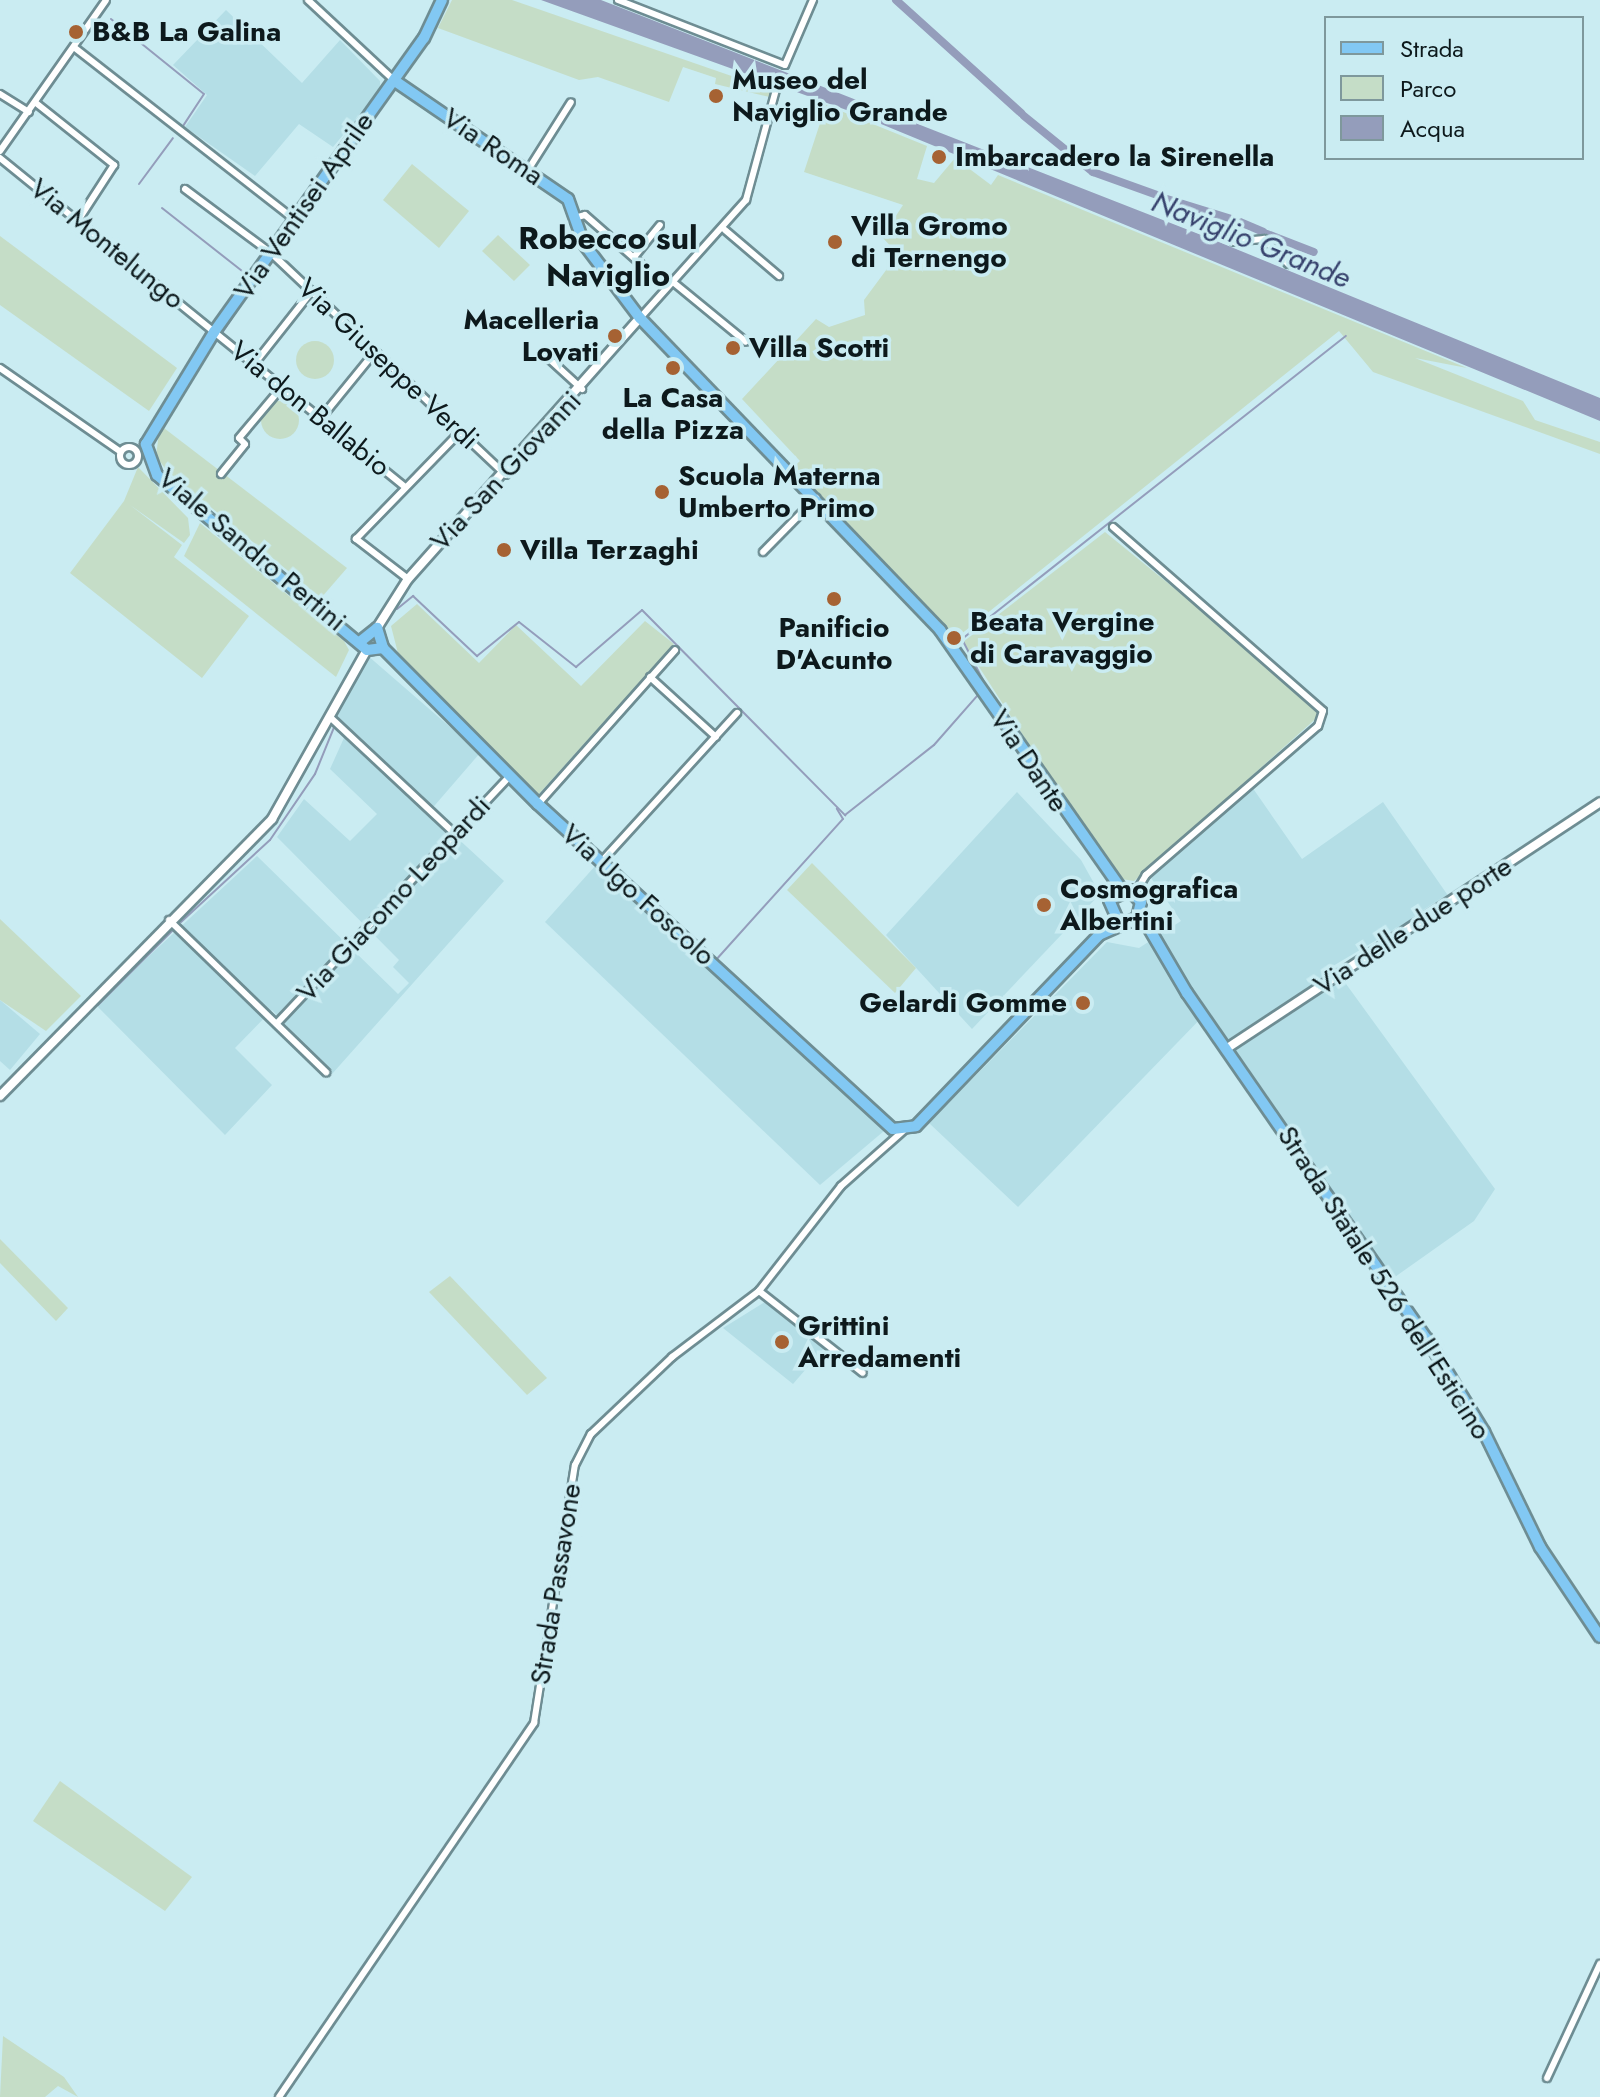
<!DOCTYPE html>
<html>
<head>
<meta charset="utf-8">
<style>
	body { margin:0 }
	#map { position:relative; width:1600px; height:2097px; overflow:hidden; background:#caecf2; font-family:Jost,sans-serif }
	div>[style] { position:absolute }
	[style*='--x'] { left:calc(var(--x)*1px); top:calc(var(--y)*1px); width:calc(var(--w)*1px); rotate:calc(var(--a)*1deg) }
	.built>* { inset:0; background:#b4dee6 }
	.green>* { inset:0; background:#c5ddc7 }
	.round { border-radius:50% }
	.water>* { inset:0; background:#949dbb }
	.stream>* { height:2px; margin:-1px; padding:0 1px; transform-origin:1px; border-radius:1px; background:#949dbb }
	.canal>* { height:8px; margin:-4px; padding:0 4px; transform-origin:4px; border-radius:4px; background:#949dbb }
	.roads { filter:drop-shadow(2px 0 #6e8d93) drop-shadow(-2px 0 #6e8d93) drop-shadow(0 2px #6e8d93) drop-shadow(0 -2px #6e8d93) }
	.minor>* { height:6px; margin:-3px; padding:0 3px; transform-origin:3px; border-radius:3px; background:#fff }
	.minor>.ring { margin:-3px; padding:0; box-sizing:content-box; background:none; border:6px solid #fff; border-radius:50% }
	.tertiary>* { height:8px; margin:-4px; padding:0 4px; transform-origin:4px; border-radius:4px; background:#fff }
	.primary>* { height:10px; margin:-5px; padding:0 5px; transform-origin:5px; border-radius:5px; background:#82c8f3 }
	.dots>* { width:22px; height:22px; translate:-50% -50%; box-sizing:border-box; border:4px solid #caecf2; border-radius:50% }
	span { translate:-50% -50%; white-space:nowrap; text-align:center; line-height:1.15; -webkit-text-stroke:7px #caecf2; paint-order:stroke }
	.poi-label { font-size:28px; color:#0d191c; font-weight:700 }
	.left { translate:0 -50%; text-align:left }
	.right { translate:-100% -50%; text-align:right }
	.street-label { font-size:28px; color:#0d191c }
	.water-label { font-size:30px; color:#37426d; font-style:italic }
	.quarter-label { font-size:32px; color:#0d191c; font-weight:700 }
	.legend { position:absolute; left:1324px; top:16px; width:260px; height:144px; box-sizing:border-box; background:#caecf2; border:2px solid #7e989c; margin:0; padding:10px 14px; list-style:none; font-size:24px; color:#0d191c }
	.legend li { display:flex; align-items:center; gap:16px; height:40px }
	.legend b { width:40px; border:2px solid #7e989c }
</style>
</head>
<body>
<div id="map">
	<div class="built">
		<div style="clip-path:polygon(226px 10px,302px 83px,340px 40px,380px 81px,380px 91px,333px 147px,299px 124px,255px 176px,185px 127px,207px 95px,173px 65px)"></div>
		<div style="clip-path:polygon(367px 655px,480px 753px,429px 812px,504px 881px,332px 1074px,272px 1010px,235px 1048px,272px 1085px,225px 1135px,96px 1005px,257px 856px,398px 994px,409px 983px,393px 967px,399px 960px,277px 837px,304px 799px,350px 841px,377px 814px,330px 769px,348px 729px,336px 717px)"></div>
		<div style="clip-path:polygon(1252px 787px,1302px 859px,1383px 802px,1449px 897px,1333px 966px,1495px 1189px,1474px 1221px,1392px 1279px,1208px 1011px,1018px 1207px,929px 1123px,1107px 942px,1139px 948px,1181px 921px,1151px 878px,1154px 871px)"></div>
		<div style="clip-path:polygon(1017px 792px,1081px 860px,1100px 894px,972px 1029px,886px 935px)"></div>
		<div style="clip-path:polygon(596px 865px,884px 1131px,820px 1185px,545px 922px)"></div>
		<div style="clip-path:polygon(0 1000px,40px 1034px,10px 1070px,0 1061px)"></div>
		<div style="clip-path:polygon(768px 1300px,825px 1347px,793px 1384px,723px 1328px)"></div>
	</div>
	<div class="green">
		<div style="clip-path:polygon(452px 0,512px 0,775px 91px,774px 98px,715px 84px,716px 78px,683px 67px,669px 102px,598px 77px,579px 80px,438px 28px)"></div>
		<div style="clip-path:polygon(826px 105px,927px 146px,917px 179px,934px 183px,955px 158px,991px 185px,998px 175px,1467px 368px,1415px 358px,1523px 401px,1535px 420px,1600px 442px,1600px 454px,1373px 372px,1339px 331px,955px 639px,791px 469px,800px 461px,742px 399px,816px 319px,829px 327px,865px 315px,864px 300px,898px 254px,882px 237px,903px 205px,804px 172px)"></div>
		<div style="clip-path:polygon(412px 164px,469px 211px,439px 248px,383px 200px)"></div>
		<div style="clip-path:polygon(498px 235px,530px 265px,514px 281px,482px 251px)"></div>
		<div style="clip-path:polygon(0 236px,177px 368px,149px 411px,0 305px)"></div>
		<div class="round" style="left:296px;top:341px;width:38px;height:38px"></div>
		<div class="round" style="left:261px;top:401px;width:38px;height:38px"></div>
		<div style="clip-path:polygon(160px 425px,347px 568px,321px 598px,167px 471px,156px 456px)"></div>
		<div style="clip-path:polygon(138px 467px,188px 518px,190px 535px,184px 543px,130px 505px,182px 545px,174px 557px,249px 616px,202px 678px,70px 573px,124px 501px)"></div>
		<div style="clip-path:polygon(200px 523px,344px 641px,349px 650px,336px 677px,184px 556px)"></div>
		<div style="clip-path:polygon(1105px 532px,1317px 704px,1320px 715px,1134px 881px,1115px 878px,963px 642px)"></div>
		<div style="clip-path:polygon(417px 604px,479px 663px,516px 625px,581px 686px,645px 621px,674px 644px,538px 795px,401px 665px,391px 626px)"></div>
		<div style="clip-path:polygon(812px 863px,916px 968px,895px 993px,787px 890px)"></div>
		<div style="clip-path:polygon(0 919px,81px 996px,46px 1031px,0 1000px)"></div>
		<div style="clip-path:polygon(0 1239px,68px 1308px,56px 1321px,0 1263px)"></div>
		<div style="clip-path:polygon(450px 1276px,547px 1378px,527px 1395px,429px 1292px)"></div>
		<div style="clip-path:polygon(60px 1781px,192px 1877px,165px 1911px,33px 1821px)"></div>
		<div style="clip-path:polygon(3px 2036px,64px 2077px,78px 2097px,58px 2086px,45px 2097px,0 2097px)"></div>
	</div>
	<div class="water">
		<div style="clip-path:polygon(541px 0,601px 0,1214px 240px,1600px 398px,1600px 421px,852px 112px)"></div>
	</div>
	<div class="stream">
		<div style="--x:111;--y:19;--w:119;--a:38.9"></div>
		<div style="--x:204;--y:94;--w:42;--a:123.3"></div>
		<div style="--x:139;--y:184;--w:57;--a:-53.5"></div>
		<div style="--x:162;--y:208;--w:108;--a:38.2"></div>
		<div style="--x:222;--y:333;--w:63;--a:-56.1"></div>
		<div style="--x:397;--y:609;--w:21;--a:-39"></div>
		<div style="--x:413;--y:596;--w:88;--a:43.2"></div>
		<div style="--x:477;--y:656;--w:54;--a:-39"></div>
		<div style="--x:519;--y:622;--w:73;--a:38.3"></div>
		<div style="--x:576;--y:667;--w:87;--a:-40.8"></div>
		<div style="--x:642;--y:610;--w:289;--a:45.3"></div>
		<div style="--x:845;--y:815;--w:113;--a:-38.2"></div>
		<div style="--x:934;--y:745;--w:65;--a:-48.7"></div>
		<div style="--x:985;--y:684;--w:51;--a:-117.1"></div>
		<div style="--x:962;--y:639;--w:489;--a:-38.3"></div>
		<div style="--x:181;--y:922;--w:121;--a:-42.7"></div>
		<div style="--x:270;--y:840;--w:80;--a:-55.7"></div>
		<div style="--x:315;--y:774;--w:53;--a:-67.8"></div>
		<div style="--x:715;--y:961;--w:191;--a:-48"></div>
		<div style="--x:843;--y:819;--w:12;--a:-121"></div>
		<div style="--x:98;--y:1005;--w:105;--a:-45"></div>
	</div>
	<div class="canal">
		<div style="--x:896;--y:0;--w:169;--a:42.1"></div>
		<div style="--x:1024;--y:116;--w:89;--a:39.1"></div>
		<div style="--x:1093;--y:172;--w:74;--a:19.7"></div>
		<div style="--x:1167;--y:199;--w:71;--a:17.2"></div>
		<div style="--x:1240;--y:222;--w:25;--a:23"></div>
		<div style="--x:1267;--y:234;--w:50;--a:21"></div>
	</div>
	<div class="roads">
		<div class="minor">
			<div style="--x:308;--y:0;--w:119;--a:43"></div>
			<div style="--x:618;--y:0;--w:179;--a:21.3"></div>
			<div style="--x:785;--y:65;--w:71;--a:-66.7"></div>
			<div style="--x:75;--y:48;--w:278;--a:38"></div>
			<div style="--x:0;--y:94;--w:34;--a:32"></div>
			<div style="--x:36;--y:103;--w:100;--a:38.5"></div>
			<div style="--x:114;--y:165;--w:64;--a:122.9"></div>
			<div style="--x:0;--y:151;--w:184;--a:-54.9"></div>
			<div style="--x:0;--y:158;--w:522;--a:39.09"></div>
			<div style="--x:528;--y:170;--w:80;--a:-57.7"></div>
			<div style="--x:185;--y:189;--w:107;--a:36.7"></div>
			<div style="--x:271;--y:253;--w:323;--a:43.4"></div>
			<div style="--x:574;--y:218;--w:11;--a:-15"></div>
			<div style="--x:585;--y:215;--w:77;--a:41.3"></div>
			<div style="--x:643;--y:266;--w:33;--a:135"></div>
			<div style="--x:725;--y:230;--w:71;--a:40.4"></div>
			<div style="--x:1234;--y:242;--w:30;--a:-6"></div>
			<div style="--x:1264;--y:239;--w:35;--a:46"></div>
			<div style="--x:634;--y:257;--w:41;--a:-50.9"></div>
			<div style="--x:673;--y:282;--w:94;--a:39.4"></div>
			<div style="--x:640;--y:318;--w:159;--a:-48.1"></div>
			<div style="--x:746;--y:200;--w:118;--a:-74.8"></div>
			<div style="--x:546;--y:356;--w:49;--a:42.5"></div>
			<div style="--x:255;--y:363;--w:90;--a:-51.7"></div>
			<div style="--x:0;--y:368;--w:147;--a:34.8"></div>
			<div style="--x:321;--y:418;--w:84;--a:-50.8"></div>
			<div class="ring" style="left:120px;top:447px;width:12px;height:12px"></div>
			<div style="--x:221;--y:474;--w:38;--a:-51"></div>
			<div style="--x:245;--y:444;--w:8;--a:-135"></div>
			<div style="--x:239;--y:438;--w:67;--a:-49.9"></div>
			<div style="--x:1113;--y:527;--w:279;--a:41.2"></div>
			<div style="--x:1323;--y:711;--w:16;--a:108"></div>
			<div style="--x:1318;--y:726;--w:228;--a:139.1"></div>
			<div style="--x:1146;--y:875;--w:21;--a:121"></div>
			<div style="--x:763;--y:552;--w:76;--a:-45.5"></div>
			<div style="--x:408;--y:579;--w:66;--a:-142.4"></div>
			<div style="--x:356;--y:539;--w:149;--a:-45.8"></div>
			<div style="--x:650;--y:677;--w:89;--a:42.3"></div>
			<div style="--x:330;--y:717;--w:171;--a:43.1"></div>
			<div style="--x:538;--y:804;--w:206;--a:-48.3"></div>
			<div style="--x:601;--y:862;--w:202;--a:-47.6"></div>
			<div style="--x:169;--y:920;--w:219;--a:44.1"></div>
			<div style="--x:278;--y:1022;--w:338;--a:-46.7"></div>
			<div style="--x:759;--y:1291;--w:132;--a:38.3"></div>
			<div style="--x:1547;--y:2078;--w:126;--a:-65.1"></div>
			<div style="--x:279;--y:2097;--w:453;--a:-55.7"></div>
			<div style="--x:534;--y:1723;--w:261;--a:-81"></div>
			<div style="--x:575;--y:1465;--w:35;--a:-63"></div>
			<div style="--x:591;--y:1434;--w:112;--a:-43.5"></div>
			<div style="--x:672;--y:1357;--w:109;--a:-37.2"></div>
			<div style="--x:759;--y:1291;--w:133;--a:-52"></div>
			<div style="--x:841;--y:1186;--w:83;--a:-41.6"></div>
		</div>
		<div class="tertiary">
			<div style="--x:377;--y:628;--w:58;--a:-57.7"></div>
			<div style="--x:408;--y:579;--w:349;--a:-48.4"></div>
			<div style="--x:1226;--y:1049;--w:448;--a:-33.4"></div>
			<div style="--x:0;--y:1096;--w:388;--a:-45.5"></div>
			<div style="--x:272;--y:819;--w:194;--a:-60.7"></div>
		</div>
		<div class="primary">
			<div style="--x:395;--y:81;--w:209;--a:34.3"></div>
			<div style="--x:568;--y:199;--w:48;--a:70.4"></div>
			<div style="--x:584;--y:244;--w:93;--a:52.9"></div>
			<div style="--x:640;--y:318;--w:433;--a:46.1"></div>
			<div style="--x:940;--y:630;--w:317;--a:55"></div>
			<div style="--x:361;--y:641;--w:21;--a:-39"></div>
			<div style="--x:377;--y:628;--w:21;--a:73"></div>
			<div style="--x:383;--y:648;--w:220;--a:45.2"></div>
			<div style="--x:538;--y:804;--w:481;--a:42.5"></div>
			<div style="--x:893;--y:1129;--w:23;--a:-7"></div>
			<div style="--x:916;--y:1126;--w:265;--a:-46.2"></div>
			<div style="--x:1099;--y:935;--w:42;--a:-24.1"></div>
			<div style="--x:1137;--y:918;--w:16;--a:-76"></div>
			<div style="--x:1141;--y:902;--w:16;--a:-133"></div>
			<div style="--x:1130;--y:890;--w:23;--a:155"></div>
			<div style="--x:1109;--y:900;--w:24;--a:66"></div>
			<div style="--x:383;--y:648;--w:16;--a:173"></div>
			<div style="--x:367;--y:650;--w:273;--a:-140.2"></div>
			<div style="--x:157;--y:475;--w:33;--a:-110"></div>
			<div style="--x:146;--y:444;--w:131;--a:-58.7"></div>
			<div style="--x:214;--y:332;--w:361;--a:-54.5"></div>
			<div style="--x:424;--y:38;--w:42;--a:-64.7"></div>
			<div style="--x:1140;--y:913;--w:93;--a:59.6"></div>
			<div style="--x:1187;--y:993;--w:421;--a:55.3"></div>
			<div style="--x:1427;--y:1339;--w:109;--a:58.5"></div>
			<div style="--x:1484;--y:1432;--w:128;--a:64"></div>
			<div style="--x:1540;--y:1547;--w:108;--a:56.3"></div>
		</div>
	</div>
	<div class="dots">
		<div style="left:76px;top:32px;background:#a66233"></div>
		<div style="left:716px;top:96px;background:#a66233"></div>
		<div style="left:939px;top:157px;background:#a66233"></div>
		<div style="left:835px;top:242px;background:#a66233"></div>
		<div style="left:615px;top:336px;background:#a66233"></div>
		<div style="left:733px;top:348px;background:#a66233"></div>
		<div style="left:673px;top:368px;background:#a66233"></div>
		<div style="left:662px;top:492px;background:#a66233"></div>
		<div style="left:504px;top:550px;background:#a66233"></div>
		<div style="left:834px;top:599px;background:#a66233"></div>
		<div style="left:954px;top:638px;background:#a66233"></div>
		<div style="left:1044px;top:905px;background:#a66233"></div>
		<div style="left:1083px;top:1003px;background:#a66233"></div>
		<div style="left:782px;top:1342px;background:#a66233"></div>
	</div>
	<div class="poi-label">
		<span class="left" style="left:92px;top:32px">B&amp;B La Galina</span>
		<span class="left" style="left:732px;top:96px">Museo del<br>Naviglio Grande</span>
		<span class="left" style="left:955px;top:157px">Imbarcadero la Sirenella</span>
		<span class="left" style="left:851px;top:242px">Villa Gromo<br>di Ternengo</span>
		<span class="right" style="left:599px;top:336px">Macelleria<br>Lovati</span>
		<span class="left" style="left:749px;top:348px">Villa Scotti</span>
		<span style="left:673px;top:414px">La Casa<br>della Pizza</span>
		<span class="left" style="left:678px;top:492px">Scuola Materna<br>Umberto Primo</span>
		<span class="left" style="left:520px;top:550px">Villa Terzaghi</span>
		<span class="left" style="left:970px;top:638px">Beata Vergine<br>di Caravaggio</span>
		<span style="left:834px;top:644px">Panificio<br>D'Acunto</span>
		<span class="left" style="left:1060px;top:905px">Cosmografica<br>Albertini</span>
		<span class="right" style="left:1067px;top:1003px">Gelardi Gomme</span>
		<span class="left" style="left:798px;top:1342px">Grittini<br>Arredamenti</span>
	</div>
	<div class="street-label">
		<span style="left:493px;top:147px;rotate:34deg">Via Roma</span>
		<span style="left:304px;top:206px;rotate:-55deg">Via Ventisei Aprile</span>
		<span style="left:107px;top:244px;rotate:39deg">Via Montelungo</span>
		<span style="left:388px;top:364px;rotate:43deg">Via Giuseppe Verdi</span>
		<span style="left:310px;top:409px;rotate:39deg">Via don Ballabio</span>
		<span style="left:506px;top:471px;rotate:-47deg">Via San Giovanni</span>
		<span style="left:252px;top:550px;rotate:40deg">Viale Sandro Pertini</span>
		<span style="left:1029px;top:761px;rotate:56deg">Via Dante</span>
		<span style="left:638px;top:895px;rotate:42deg">Via Ugo Foscolo</span>
		<span style="left:394px;top:899px;rotate:-47deg">Via Giacomo Leopardi</span>
		<span style="left:1413px;top:926px;rotate:-33deg">Via delle due porte</span>
		<span style="left:1384px;top:1283px;rotate:57deg">Strada Statale 526 dell'Esticino</span>
		<span style="left:556px;top:1584px;rotate:-81deg">Strada Passavone</span>
	</div>
	<div class="water-label">
		<span style="left:1251px;top:240px;rotate:22deg">Naviglio Grande</span>
	</div>
	<div class="quarter-label">
		<span style="left:608px;top:257px">Robecco sul<br>Naviglio</span>
	</div>
	<ul class="legend">
	<li><b style="height:10px;background:#82c8f3"></b>Strada</li>
	<li><b style="height:22px;background:#c5ddc7"></b>Parco</li>
	<li><b style="height:22px;background:#949dbb"></b>Acqua</li>
	</ul>
</div>
</body>
</html>
